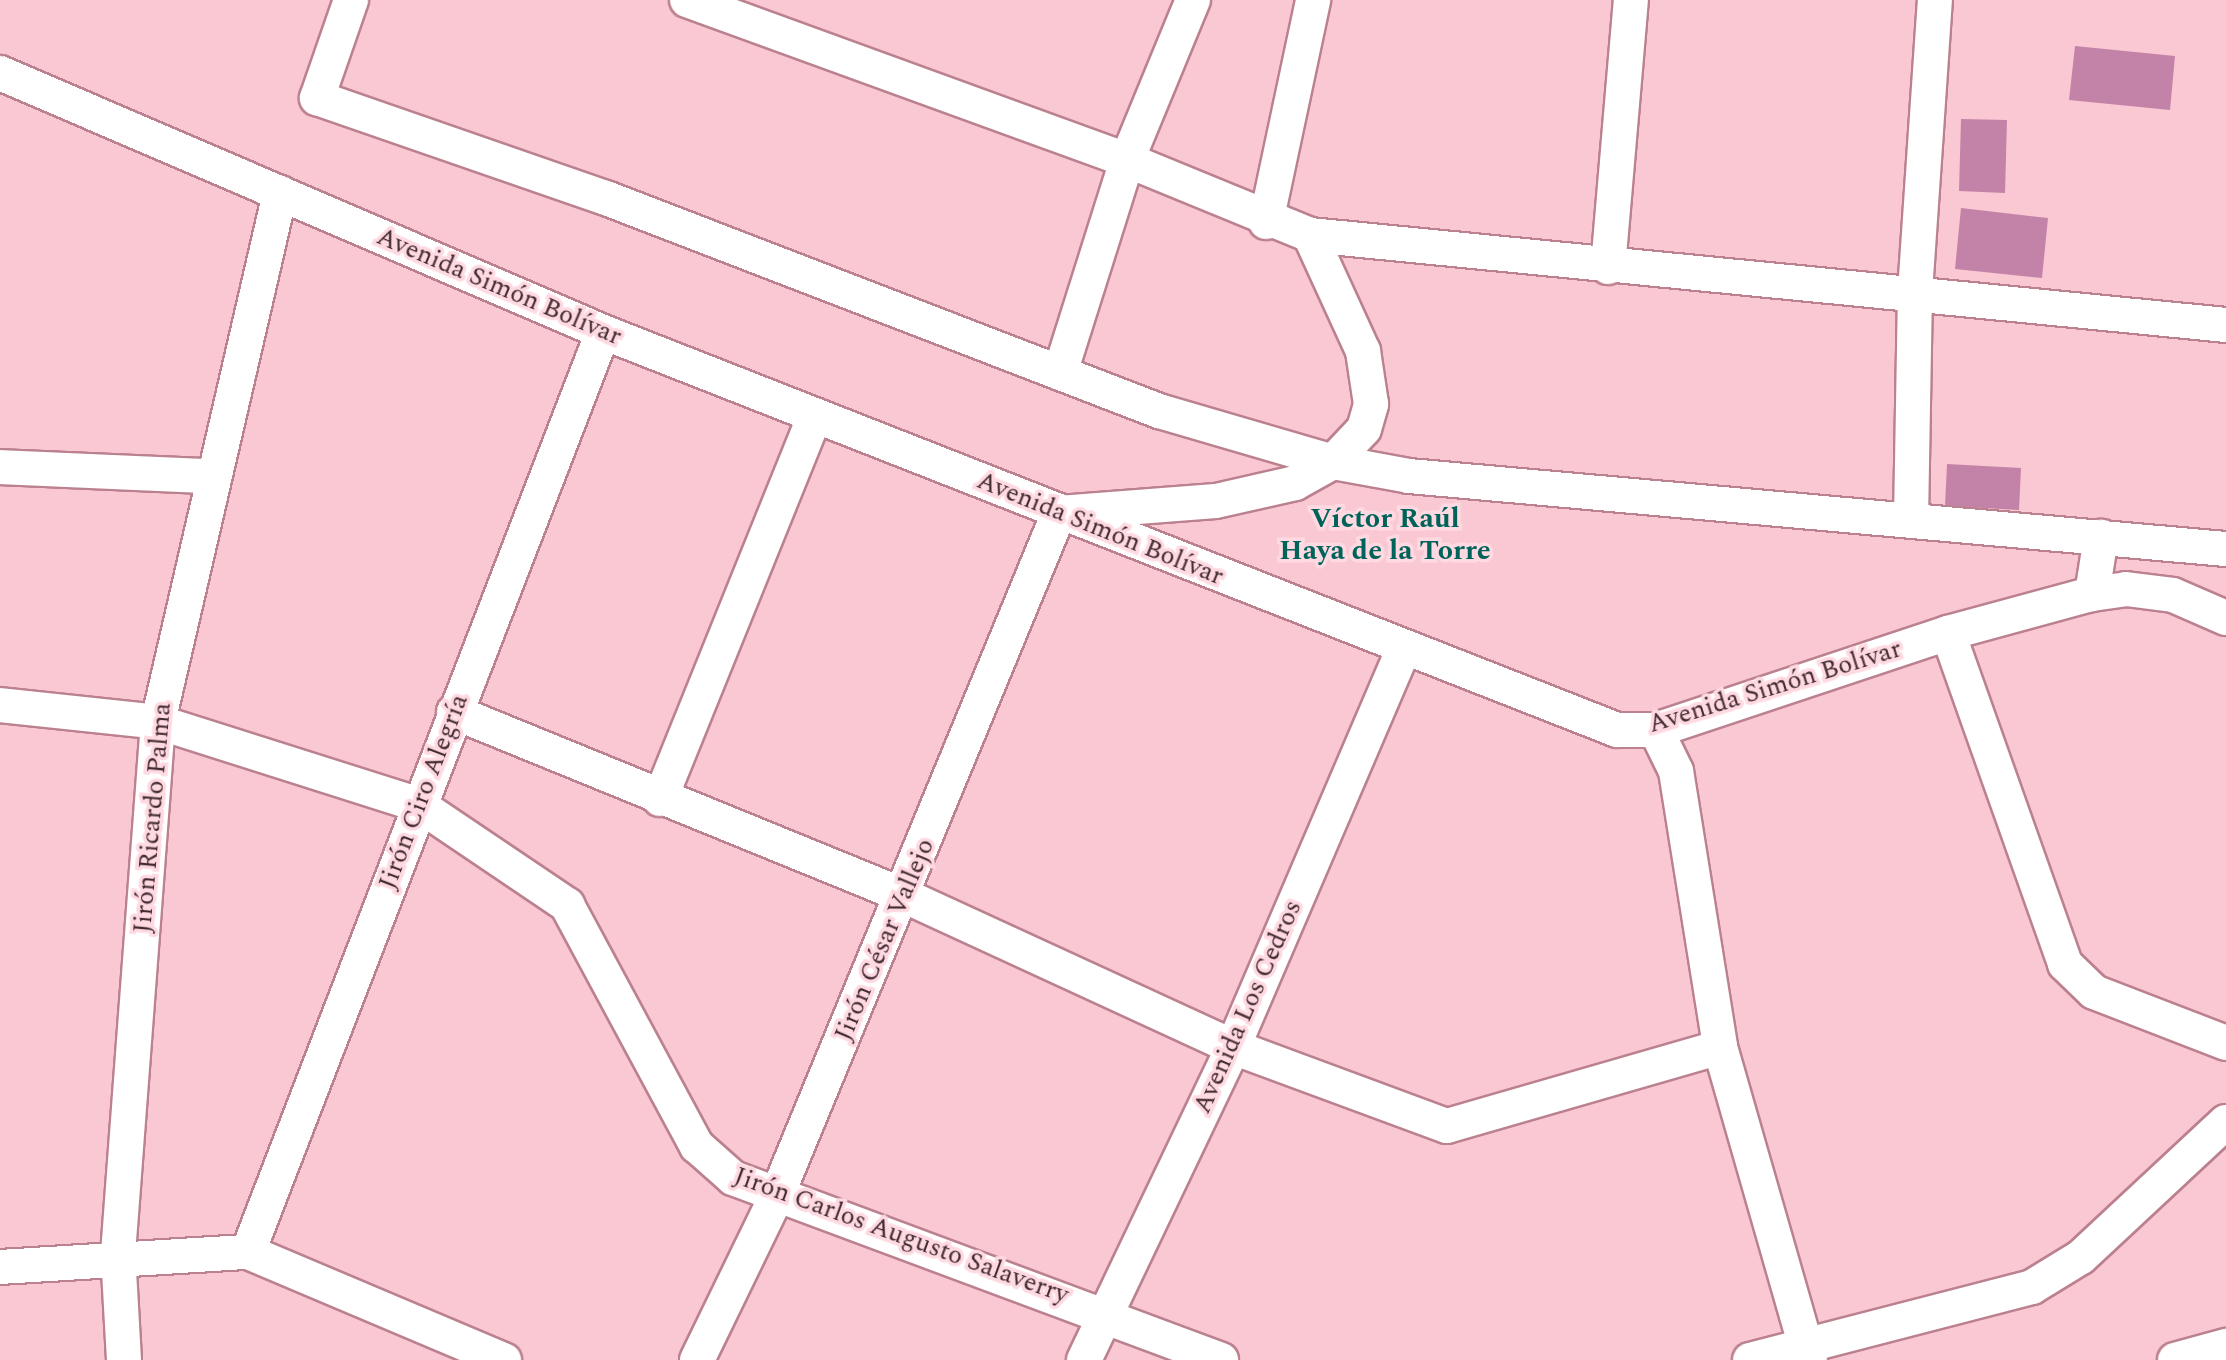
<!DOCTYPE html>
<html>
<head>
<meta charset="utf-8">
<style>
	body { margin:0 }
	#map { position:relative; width:2226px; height:1360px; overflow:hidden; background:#fac8d2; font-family:Spectral,serif }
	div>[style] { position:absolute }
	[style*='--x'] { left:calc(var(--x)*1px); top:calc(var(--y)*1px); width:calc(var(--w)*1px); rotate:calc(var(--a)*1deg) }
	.building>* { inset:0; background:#c383a8 }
	.roads { filter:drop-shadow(2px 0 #bb818f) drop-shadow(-2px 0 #bb818f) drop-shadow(0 2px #bb818f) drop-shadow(0 -2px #bb818f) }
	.street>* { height:34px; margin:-17px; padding:0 17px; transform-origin:17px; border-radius:17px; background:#fff }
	span { translate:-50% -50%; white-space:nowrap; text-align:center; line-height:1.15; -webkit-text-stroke:7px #ffd9e1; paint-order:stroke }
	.street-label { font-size:26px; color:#422b30 }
	.neighbourhood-label { font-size:28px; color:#00635a; font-weight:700 }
</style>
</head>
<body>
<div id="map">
	<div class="building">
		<div style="clip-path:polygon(2075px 46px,2175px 56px,2170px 110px,2069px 100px)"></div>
		<div style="clip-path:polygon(1961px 119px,2007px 120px,2005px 193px,1959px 191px)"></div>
		<div style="clip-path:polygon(1961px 208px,2048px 218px,2042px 278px,1955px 269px)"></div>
		<div style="clip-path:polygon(1947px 464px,2021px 468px,2019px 510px,1945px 506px)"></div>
	</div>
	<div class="roads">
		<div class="street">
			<div style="--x:351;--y:0;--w:104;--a:109.1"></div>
			<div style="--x:317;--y:98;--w:306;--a:19.1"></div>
			<div style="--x:606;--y:198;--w:593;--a:21.07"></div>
			<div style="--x:1159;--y:411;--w:181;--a:16.3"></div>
			<div style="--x:1333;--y:462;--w:45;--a:-46.8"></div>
			<div style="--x:1364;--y:429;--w:26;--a:-74"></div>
			<div style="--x:1371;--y:404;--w:54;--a:-98.6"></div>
			<div style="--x:1363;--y:351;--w:128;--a:-114.6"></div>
			<div style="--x:687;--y:0;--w:468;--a:20"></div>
			<div style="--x:1127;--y:160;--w:198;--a:22.3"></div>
			<div style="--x:1310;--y:235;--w:920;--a:5.61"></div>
			<div style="--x:0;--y:73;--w:656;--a:23.24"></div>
			<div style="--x:603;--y:332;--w:1089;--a:21.43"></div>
			<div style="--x:1617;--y:730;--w:39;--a:0"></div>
			<div style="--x:1656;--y:730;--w:308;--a:-18.4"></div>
			<div style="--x:1948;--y:633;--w:149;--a:-15.2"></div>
			<div style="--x:2092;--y:594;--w:34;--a:-8"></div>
			<div style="--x:2126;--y:589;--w:47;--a:7.3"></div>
			<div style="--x:2173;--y:595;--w:58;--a:23.5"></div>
			<div style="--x:1266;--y:222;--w:227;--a:-78"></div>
			<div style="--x:1608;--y:267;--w:268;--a:-85.1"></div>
			<div style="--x:1060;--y:373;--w:223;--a:-72.5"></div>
			<div style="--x:1127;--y:160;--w:173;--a:-67.6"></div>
			<div style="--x:0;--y:467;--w:210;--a:2.5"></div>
			<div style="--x:1911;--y:520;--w:228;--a:-89"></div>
			<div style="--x:1915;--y:292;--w:293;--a:-86.1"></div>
			<div style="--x:2092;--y:594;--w:58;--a:-81"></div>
			<div style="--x:1948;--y:633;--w:351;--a:70.5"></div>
			<div style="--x:2065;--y:964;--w:40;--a:44"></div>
			<div style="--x:2094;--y:992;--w:142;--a:21.1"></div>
			<div style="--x:0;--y:705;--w:159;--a:6.1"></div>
			<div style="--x:158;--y:722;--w:274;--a:17.6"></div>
			<div style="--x:419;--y:805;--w:179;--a:34"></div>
			<div style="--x:567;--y:905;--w:274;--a:61.7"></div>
			<div style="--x:697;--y:1146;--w:48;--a:41.6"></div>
			<div style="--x:733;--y:1178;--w:521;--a:20.45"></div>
			<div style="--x:454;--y:712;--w:487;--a:22.2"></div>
			<div style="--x:905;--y:896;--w:361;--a:24.7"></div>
			<div style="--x:1233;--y:1047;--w:228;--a:20.3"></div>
			<div style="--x:1447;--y:1126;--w:284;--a:-16.1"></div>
			<div style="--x:1656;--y:730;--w:46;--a:64"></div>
			<div style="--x:1676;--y:771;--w:279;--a:80.9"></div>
			<div style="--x:1720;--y:1047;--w:326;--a:74"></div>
			<div style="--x:660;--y:799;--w:413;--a:-68"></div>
			<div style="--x:248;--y:1252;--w:986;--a:-68.9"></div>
			<div style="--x:0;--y:1267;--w:248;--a:-3.5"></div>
			<div style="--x:248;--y:1252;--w:278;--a:22.9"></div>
			<div style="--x:124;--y:1360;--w:106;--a:-93.2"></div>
			<div style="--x:118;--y:1254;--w:534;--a:-85.7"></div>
			<div style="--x:158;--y:722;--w:543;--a:-77.01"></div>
			<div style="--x:697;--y:1360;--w:183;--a:-64.1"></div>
			<div style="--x:777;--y:1195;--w:738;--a:-67.54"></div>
			<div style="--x:1059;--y:513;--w:157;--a:-4.4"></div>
			<div style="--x:1216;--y:501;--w:81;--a:-12.8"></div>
			<div style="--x:1295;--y:483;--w:43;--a:-28.9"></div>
			<div style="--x:1333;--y:462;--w:77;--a:10.4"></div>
			<div style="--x:1409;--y:476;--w:820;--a:5.11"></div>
			<div style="--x:1084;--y:1360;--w:347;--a:-64.5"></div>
			<div style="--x:1233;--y:1047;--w:431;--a:-66.8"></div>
			<div style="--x:1750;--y:1360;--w:291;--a:-14.5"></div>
			<div style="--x:2032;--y:1287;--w:57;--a:-31.5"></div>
			<div style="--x:2081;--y:1257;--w:198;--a:-43"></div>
			<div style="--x:2175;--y:1360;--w:53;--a:-15.4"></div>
		</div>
	</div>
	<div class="street-label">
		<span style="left:499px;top:287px;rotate:23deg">Avenida Simón Bolívar</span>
		<span style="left:1100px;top:529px;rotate:22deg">Avenida Simón Bolívar</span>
		<span style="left:1775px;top:687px;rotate:-17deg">Avenida Simón Bolívar</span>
		<span style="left:424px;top:792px;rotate:-69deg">Jirón Ciro Alegría</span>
		<span style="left:153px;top:818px;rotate:-85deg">Jirón Ricardo Palma</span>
		<span style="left:885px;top:940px;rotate:-67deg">Jirón César Vallejo</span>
		<span style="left:1248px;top:1007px;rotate:-66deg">Avenida Los Cedros</span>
		<span style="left:901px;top:1236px;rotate:20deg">Jirón Carlos Augusto Salaverry</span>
	</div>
	<div class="neighbourhood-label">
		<span style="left:1385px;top:535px">Víctor Raúl<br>Haya de la Torre</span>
	</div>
</div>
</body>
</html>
